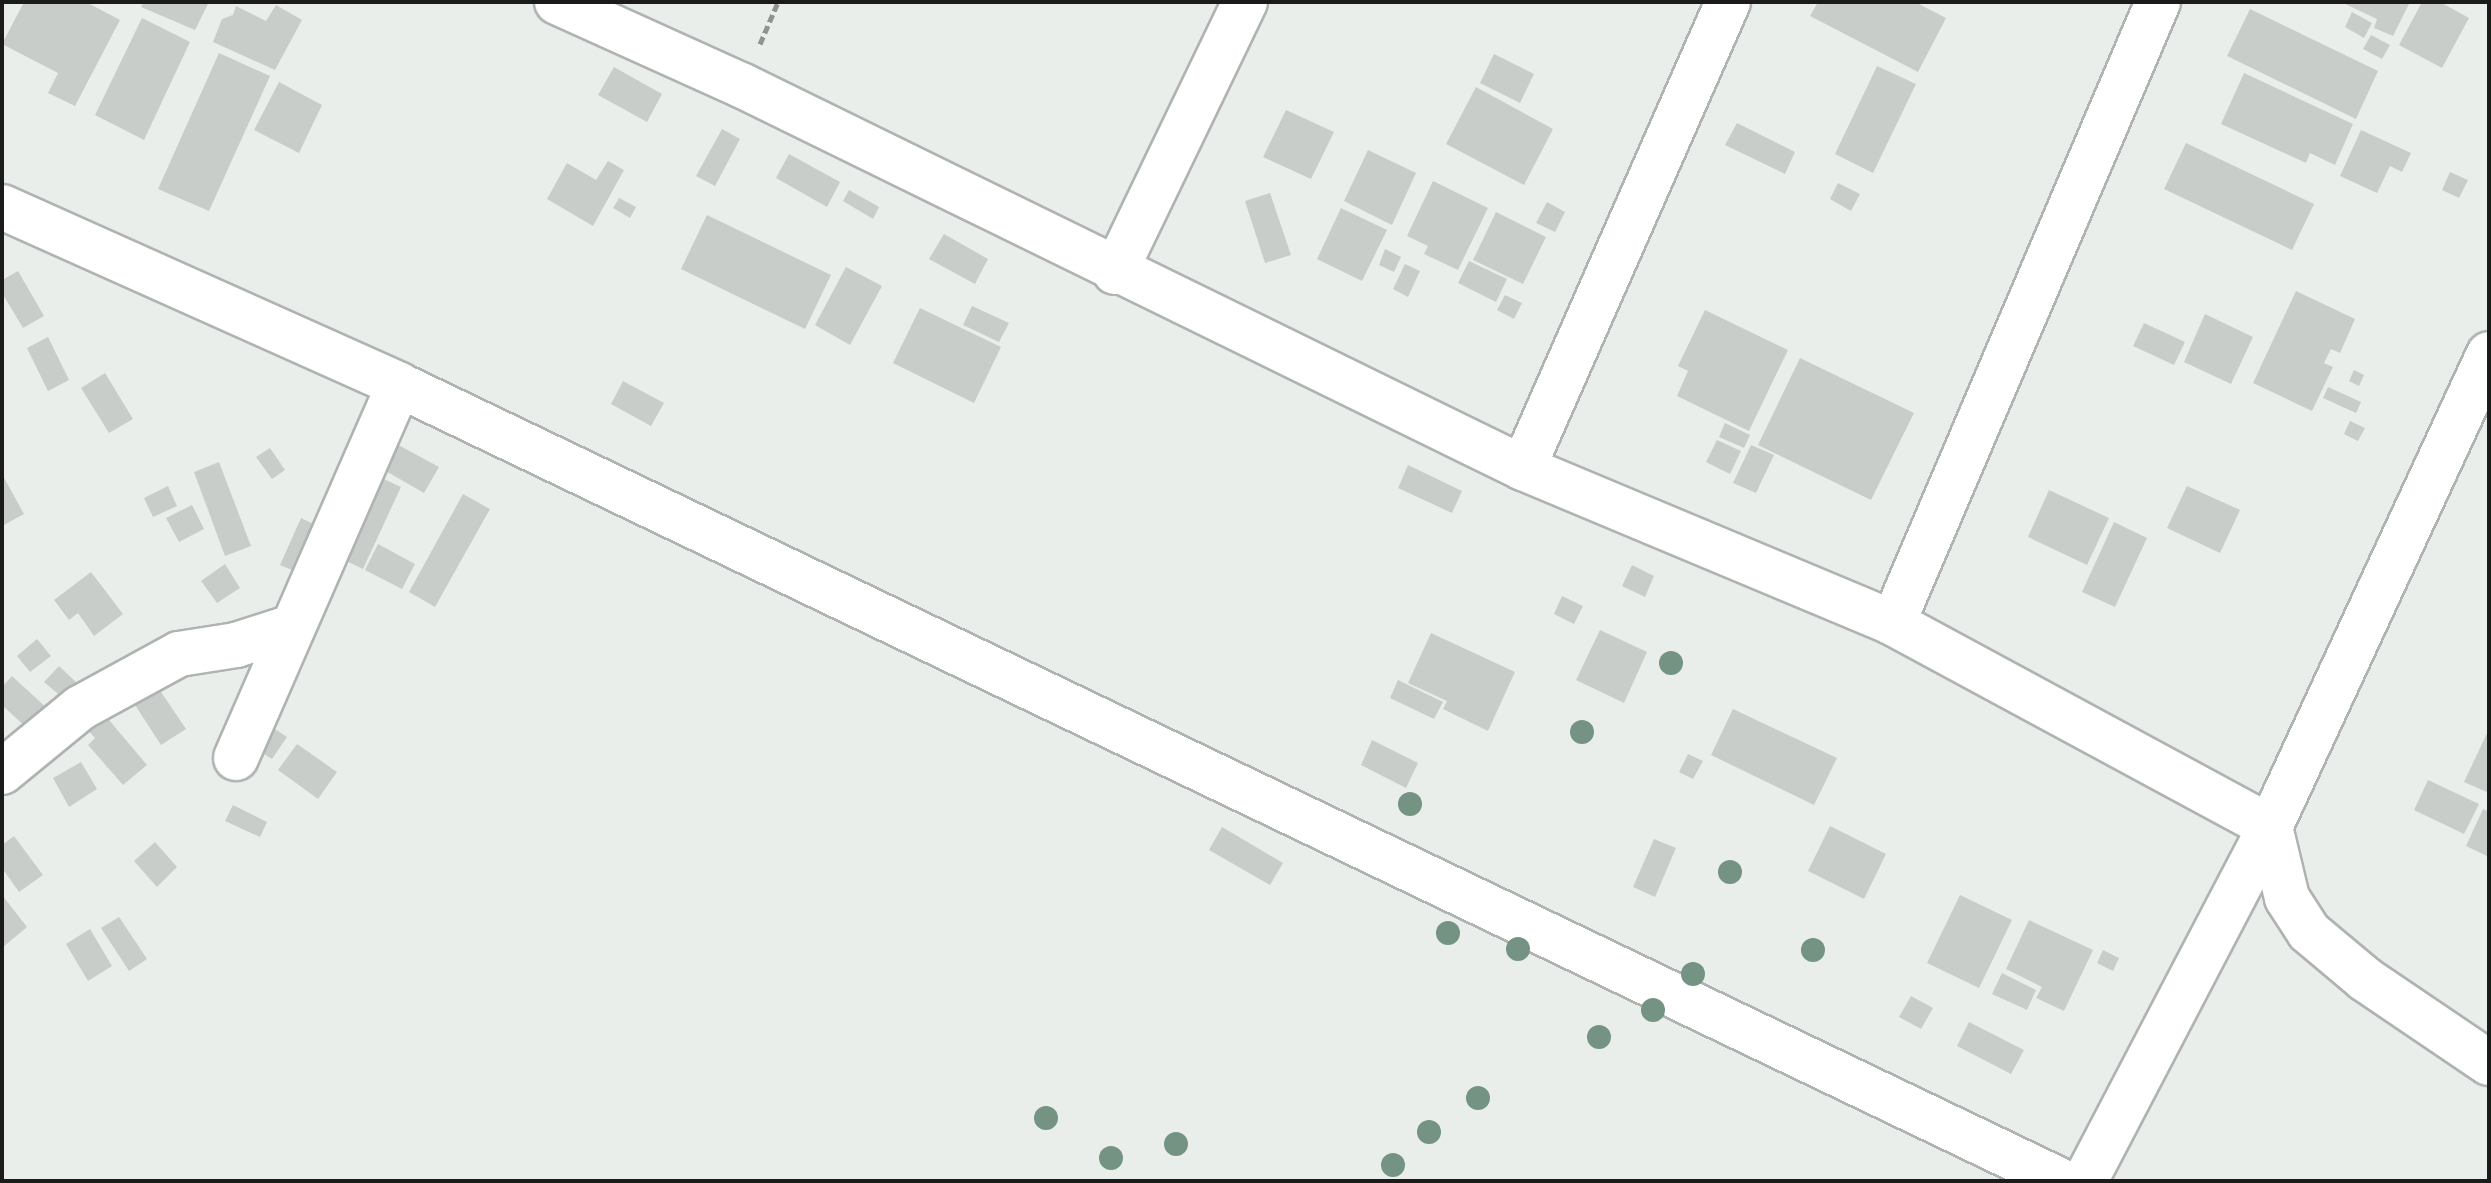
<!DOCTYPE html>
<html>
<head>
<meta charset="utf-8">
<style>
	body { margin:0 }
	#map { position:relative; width:2491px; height:1183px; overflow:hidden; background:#eaeeeb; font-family:"Sofia Sans Condensed",sans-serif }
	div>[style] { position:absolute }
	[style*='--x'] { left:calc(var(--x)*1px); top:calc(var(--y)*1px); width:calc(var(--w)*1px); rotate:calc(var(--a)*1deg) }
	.building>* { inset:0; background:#c9cdca }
	.path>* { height:5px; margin-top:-2.5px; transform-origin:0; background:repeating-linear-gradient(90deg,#909391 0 8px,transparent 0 12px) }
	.roads { filter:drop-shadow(2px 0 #afb3b1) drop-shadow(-2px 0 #afb3b1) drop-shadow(0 2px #afb3b1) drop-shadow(0 -2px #afb3b1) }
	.minor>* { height:44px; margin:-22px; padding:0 22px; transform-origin:22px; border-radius:22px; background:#fff }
	.trees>* { width:24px; height:24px; margin:-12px; border-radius:50%; background:#749383 }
	span { translate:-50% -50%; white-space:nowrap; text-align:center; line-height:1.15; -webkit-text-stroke:7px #fff; paint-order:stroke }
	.frame { position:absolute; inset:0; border:4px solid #1a1b1a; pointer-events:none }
</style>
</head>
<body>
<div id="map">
	<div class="building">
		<div style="clip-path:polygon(24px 2px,86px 2px,120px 20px,75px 106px,48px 93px,58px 73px,2px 44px)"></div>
		<div style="clip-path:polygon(143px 2px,209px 2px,195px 30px,141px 7px)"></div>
		<div style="clip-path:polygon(1818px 2px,1915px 2px,1946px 18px,1918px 72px,1810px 16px)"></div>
		<div style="clip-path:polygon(2341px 2px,2410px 2px,2393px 36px,2374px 28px,2377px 19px)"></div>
		<div style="clip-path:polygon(2422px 2px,2440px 2px,2469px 18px,2442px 68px,2399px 45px)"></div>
		<div style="clip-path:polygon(276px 5px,302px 20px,275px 70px,213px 42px,222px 19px,233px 15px,236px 6px,266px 21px)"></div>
		<div style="clip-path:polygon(2250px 9px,2378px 71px,2356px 119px,2227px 56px)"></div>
		<div style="clip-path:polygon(2352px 12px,2372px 23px,2364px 38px,2345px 27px)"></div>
		<div style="clip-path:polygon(142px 18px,190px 42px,144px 140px,95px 115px)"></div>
		<div style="clip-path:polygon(2371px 35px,2390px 45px,2382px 59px,2363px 49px)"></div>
		<div style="clip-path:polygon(219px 53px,270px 76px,209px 211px,158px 189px)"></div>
		<div style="clip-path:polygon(1494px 54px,1534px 74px,1520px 103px,1480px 83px)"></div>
		<div style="clip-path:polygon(1877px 66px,1916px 84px,1873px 173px,1835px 154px)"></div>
		<div style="clip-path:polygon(614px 67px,662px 94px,647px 122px,598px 95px)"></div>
		<div style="clip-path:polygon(2244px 73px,2353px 124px,2335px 165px,2310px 153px,2306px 163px,2221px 124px)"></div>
		<div style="clip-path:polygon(279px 82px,322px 105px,299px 153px,254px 130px)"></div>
		<div style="clip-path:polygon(1476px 87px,1553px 129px,1524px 185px,1446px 144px)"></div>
		<div style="clip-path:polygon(1286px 110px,1334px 132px,1311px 179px,1263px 157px)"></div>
		<div style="clip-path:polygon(1737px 123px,1795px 152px,1785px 174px,1725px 145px)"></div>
		<div style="clip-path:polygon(722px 129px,740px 139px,715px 186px,696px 176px)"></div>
		<div style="clip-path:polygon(2361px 130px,2411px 153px,2402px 172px,2390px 166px,2377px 193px,2340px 176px)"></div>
		<div style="clip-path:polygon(2186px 143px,2314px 204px,2292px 250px,2164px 189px)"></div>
		<div style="clip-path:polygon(1368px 150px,1416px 173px,1392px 225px,1344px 201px)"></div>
		<div style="clip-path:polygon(789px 154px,840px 182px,827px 207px,776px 178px)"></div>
		<div style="clip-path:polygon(608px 161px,624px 170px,593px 226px,547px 199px,567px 163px,596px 180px)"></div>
		<div style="clip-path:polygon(2450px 172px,2468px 180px,2459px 198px,2442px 190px)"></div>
		<div style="clip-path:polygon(1433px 181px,1488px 208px,1458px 270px,1424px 254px,1428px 246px,1407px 236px)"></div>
		<div style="clip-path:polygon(1838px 183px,1860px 194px,1851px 211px,1830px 199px)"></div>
		<div style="clip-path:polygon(849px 190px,879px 207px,873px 219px,843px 201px)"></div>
		<div style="clip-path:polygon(1270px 193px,1291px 255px,1265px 263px,1245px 201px)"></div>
		<div style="clip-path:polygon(619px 198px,636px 207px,630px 218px,613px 208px)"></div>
		<div style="clip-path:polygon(1547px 202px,1565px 212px,1555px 232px,1536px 223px)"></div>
		<div style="clip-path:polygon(1341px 208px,1387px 230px,1362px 281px,1317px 259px)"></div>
		<div style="clip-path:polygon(1496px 212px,1546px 237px,1523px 284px,1473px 260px)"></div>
		<div style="clip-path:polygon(707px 215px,831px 275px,805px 329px,681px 269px)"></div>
		<div style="clip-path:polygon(944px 234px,988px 259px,975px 284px,929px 259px)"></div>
		<div style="clip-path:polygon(1385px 249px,1401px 257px,1394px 272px,1379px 265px)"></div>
		<div style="clip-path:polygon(1469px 261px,1507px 279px,1496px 302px,1458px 283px)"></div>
		<div style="clip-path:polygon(1405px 264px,1420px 271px,1408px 297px,1393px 289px)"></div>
		<div style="clip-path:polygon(846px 267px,882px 286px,850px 345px,815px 325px)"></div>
		<div style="clip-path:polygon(18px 271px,44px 316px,23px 328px,2px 293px,2px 280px)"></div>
		<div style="clip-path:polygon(2296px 291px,2355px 319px,2340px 353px,2331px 349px,2324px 363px,2333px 367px,2312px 411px,2253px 383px)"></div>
		<div style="clip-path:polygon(1505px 295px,1522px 303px,1514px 319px,1497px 310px)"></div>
		<div style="clip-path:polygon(972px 306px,1009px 323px,999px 342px,963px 325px)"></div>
		<div style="clip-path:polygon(920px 308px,1001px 347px,974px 403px,893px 363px)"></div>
		<div style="clip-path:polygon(1705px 310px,1788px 350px,1749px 431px,1677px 396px,1688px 371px,1678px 366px)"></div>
		<div style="clip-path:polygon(2205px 314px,2253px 337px,2231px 384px,2184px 362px)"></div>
		<div style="clip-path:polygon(2144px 323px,2185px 342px,2174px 365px,2133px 346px)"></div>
		<div style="clip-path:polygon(48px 337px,69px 380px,48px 391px,27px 348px)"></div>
		<div style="clip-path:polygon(1800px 358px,1914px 413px,1871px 500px,1758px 445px)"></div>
		<div style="clip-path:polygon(2354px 370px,2364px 375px,2359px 386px,2349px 381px)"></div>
		<div style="clip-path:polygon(105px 373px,133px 419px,109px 433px,81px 388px)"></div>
		<div style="clip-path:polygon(623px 381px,664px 403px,651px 426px,611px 404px)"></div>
		<div style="clip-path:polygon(2328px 387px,2361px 402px,2356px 413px,2323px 398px)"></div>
		<div style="clip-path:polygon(2350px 421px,2365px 428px,2358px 441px,2344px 434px)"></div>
		<div style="clip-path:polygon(1725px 423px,1750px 435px,1744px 448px,1719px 437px)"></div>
		<div style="clip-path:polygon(1717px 440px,1741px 451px,1730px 474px,1706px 462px)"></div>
		<div style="clip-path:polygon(391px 441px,439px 467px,424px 493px,377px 466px)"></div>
		<div style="clip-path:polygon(1751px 445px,1774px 455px,1756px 493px,1733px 483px)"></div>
		<div style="clip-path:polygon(270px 448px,285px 470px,272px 479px,256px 457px)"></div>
		<div style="clip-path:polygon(219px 462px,251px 546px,225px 556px,194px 472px)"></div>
		<div style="clip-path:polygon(1408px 465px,1462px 491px,1452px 513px,1398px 488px)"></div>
		<div style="clip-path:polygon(2px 474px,24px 514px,2px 526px)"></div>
		<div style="clip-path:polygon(375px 475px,401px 487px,363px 569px,338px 557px)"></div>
		<div style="clip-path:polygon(168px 486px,177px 506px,153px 517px,144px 498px)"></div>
		<div style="clip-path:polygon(2187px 486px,2240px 510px,2220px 553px,2167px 528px)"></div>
		<div style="clip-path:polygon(2049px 490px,2109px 518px,2087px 565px,2028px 537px)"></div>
		<div style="clip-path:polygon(463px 494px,490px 509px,435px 607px,409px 592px)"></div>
		<div style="clip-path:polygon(192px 505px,204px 529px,179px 542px,166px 518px)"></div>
		<div style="clip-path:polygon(301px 518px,326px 530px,306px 576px,280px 565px)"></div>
		<div style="clip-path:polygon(2114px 522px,2147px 538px,2115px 607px,2082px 592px)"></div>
		<div style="clip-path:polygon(378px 544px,415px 564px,402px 589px,365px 570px)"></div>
		<div style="clip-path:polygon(225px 564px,240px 588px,217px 603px,201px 581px)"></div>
		<div style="clip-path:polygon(1632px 565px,1654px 576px,1645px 597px,1622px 586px)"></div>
		<div style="clip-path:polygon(91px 572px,123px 614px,94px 636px,78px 613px,69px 620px,54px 600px)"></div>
		<div style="clip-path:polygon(1562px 596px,1583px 606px,1574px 624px,1554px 614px)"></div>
		<div style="clip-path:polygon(1600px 630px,1647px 652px,1624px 703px,1576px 680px)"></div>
		<div style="clip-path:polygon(1431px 633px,1515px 672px,1488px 731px,1443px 709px,1447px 701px,1408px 683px)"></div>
		<div style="clip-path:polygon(37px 639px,51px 656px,30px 672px,17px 656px)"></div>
		<div style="clip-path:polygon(59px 666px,78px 684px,64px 699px,44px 682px)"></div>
		<div style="clip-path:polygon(12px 676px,50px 711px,31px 732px,2px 705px,2px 687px)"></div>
		<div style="clip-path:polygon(1398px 680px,1443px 702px,1434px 719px,1390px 698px)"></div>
		<div style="clip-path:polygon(159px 689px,186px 729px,161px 745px,135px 705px)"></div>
		<div style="clip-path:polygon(1733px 709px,1837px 758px,1814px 805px,1711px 755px)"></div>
		<div style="clip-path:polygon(104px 714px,147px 765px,123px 785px,88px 745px,95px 738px,87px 729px)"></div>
		<div style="clip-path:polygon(269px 725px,287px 737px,272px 759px,254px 748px)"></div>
		<div style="clip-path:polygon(2489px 729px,2489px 793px,2464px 782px)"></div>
		<div style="clip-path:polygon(1372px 740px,1418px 763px,1406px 788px,1361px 765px)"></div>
		<div style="clip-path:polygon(297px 744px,337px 772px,318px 799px,278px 770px)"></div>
		<div style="clip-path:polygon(1688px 754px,1703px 761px,1693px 779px,1679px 772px)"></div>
		<div style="clip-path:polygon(81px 762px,97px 789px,69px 807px,53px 778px)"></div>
		<div style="clip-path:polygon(2428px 780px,2479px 804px,2464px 834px,2414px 810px)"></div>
		<div style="clip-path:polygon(233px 805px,267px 822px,260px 837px,225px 821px)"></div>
		<div style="clip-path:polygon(2483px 809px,2489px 812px,2489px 857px,2466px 846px)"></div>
		<div style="clip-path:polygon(1830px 826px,1886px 854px,1864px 899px,1808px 871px)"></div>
		<div style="clip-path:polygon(1222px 827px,1283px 863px,1270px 885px,1209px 850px)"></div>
		<div style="clip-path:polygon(14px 836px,43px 875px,19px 892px,2px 868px,2px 845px)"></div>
		<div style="clip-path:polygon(1654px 839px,1676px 848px,1655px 897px,1633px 887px)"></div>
		<div style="clip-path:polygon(155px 842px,177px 867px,157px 887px,134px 861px)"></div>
		<div style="clip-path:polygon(2px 895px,27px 927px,2px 948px)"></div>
		<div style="clip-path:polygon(1960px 895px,2012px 920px,1979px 988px,1927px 963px)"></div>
		<div style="clip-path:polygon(119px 917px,147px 959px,129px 971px,101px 928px)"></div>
		<div style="clip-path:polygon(2029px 920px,2093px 950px,2064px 1011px,2036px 998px,2042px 987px,2006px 969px)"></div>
		<div style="clip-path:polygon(90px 929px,112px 966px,88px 981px,66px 944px)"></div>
		<div style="clip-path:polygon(2103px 950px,2119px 958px,2113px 971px,2097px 963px)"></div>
		<div style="clip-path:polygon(2002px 973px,2036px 990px,2027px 1010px,1992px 994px)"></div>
		<div style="clip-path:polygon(1911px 996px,1933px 1008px,1921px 1029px,1899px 1017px)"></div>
		<div style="clip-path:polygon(1969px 1022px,2024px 1050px,2011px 1074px,1957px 1046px)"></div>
	</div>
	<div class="path">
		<div style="--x:760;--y:44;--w:46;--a:-66.8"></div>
	</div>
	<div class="roads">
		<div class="minor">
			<div style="--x:557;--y:2;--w:202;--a:24.3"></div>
			<div style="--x:741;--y:85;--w:871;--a:26.09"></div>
			<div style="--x:1523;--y:468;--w:401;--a:22.7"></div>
			<div style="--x:1893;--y:623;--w:429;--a:28.4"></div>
			<div style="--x:2270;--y:827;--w:73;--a:76.5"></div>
			<div style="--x:2287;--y:898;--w:40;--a:57.1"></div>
			<div style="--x:2309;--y:932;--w:73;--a:40"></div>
			<div style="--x:2365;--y:979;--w:150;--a:34.1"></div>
			<div style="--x:2;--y:207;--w:435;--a:24.1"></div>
			<div style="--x:399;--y:385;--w:1843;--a:25.59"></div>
			<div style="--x:1115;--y:272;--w:300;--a:-64.3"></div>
			<div style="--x:1523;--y:468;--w:509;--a:-66.25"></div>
			<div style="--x:1893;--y:623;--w:675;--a:-66.89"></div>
			<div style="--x:236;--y:758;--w:407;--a:-66.4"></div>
			<div style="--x:2;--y:772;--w:101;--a:-39.4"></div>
			<div style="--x:80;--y:708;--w:113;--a:-28.6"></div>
			<div style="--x:179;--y:654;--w:58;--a:-9"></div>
			<div style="--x:236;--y:645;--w:59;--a:-17.8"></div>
			<div style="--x:2085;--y:1181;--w:399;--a:-62.4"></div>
			<div style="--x:2270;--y:827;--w:521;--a:-65.16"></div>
		</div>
	</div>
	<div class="trees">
		<div style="left:1671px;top:663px"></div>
		<div style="left:1582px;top:732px"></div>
		<div style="left:1410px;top:804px"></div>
		<div style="left:1730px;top:872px"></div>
		<div style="left:1448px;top:933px"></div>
		<div style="left:1518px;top:949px"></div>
		<div style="left:1813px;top:950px"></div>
		<div style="left:1693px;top:974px"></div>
		<div style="left:1653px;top:1010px"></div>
		<div style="left:1599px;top:1037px"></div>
		<div style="left:1478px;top:1098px"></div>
		<div style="left:1046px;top:1118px"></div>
		<div style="left:1429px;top:1132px"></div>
		<div style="left:1176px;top:1144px"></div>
		<div style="left:1111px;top:1158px"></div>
		<div style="left:1393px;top:1165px"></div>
	</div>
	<div class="frame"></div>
</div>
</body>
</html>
